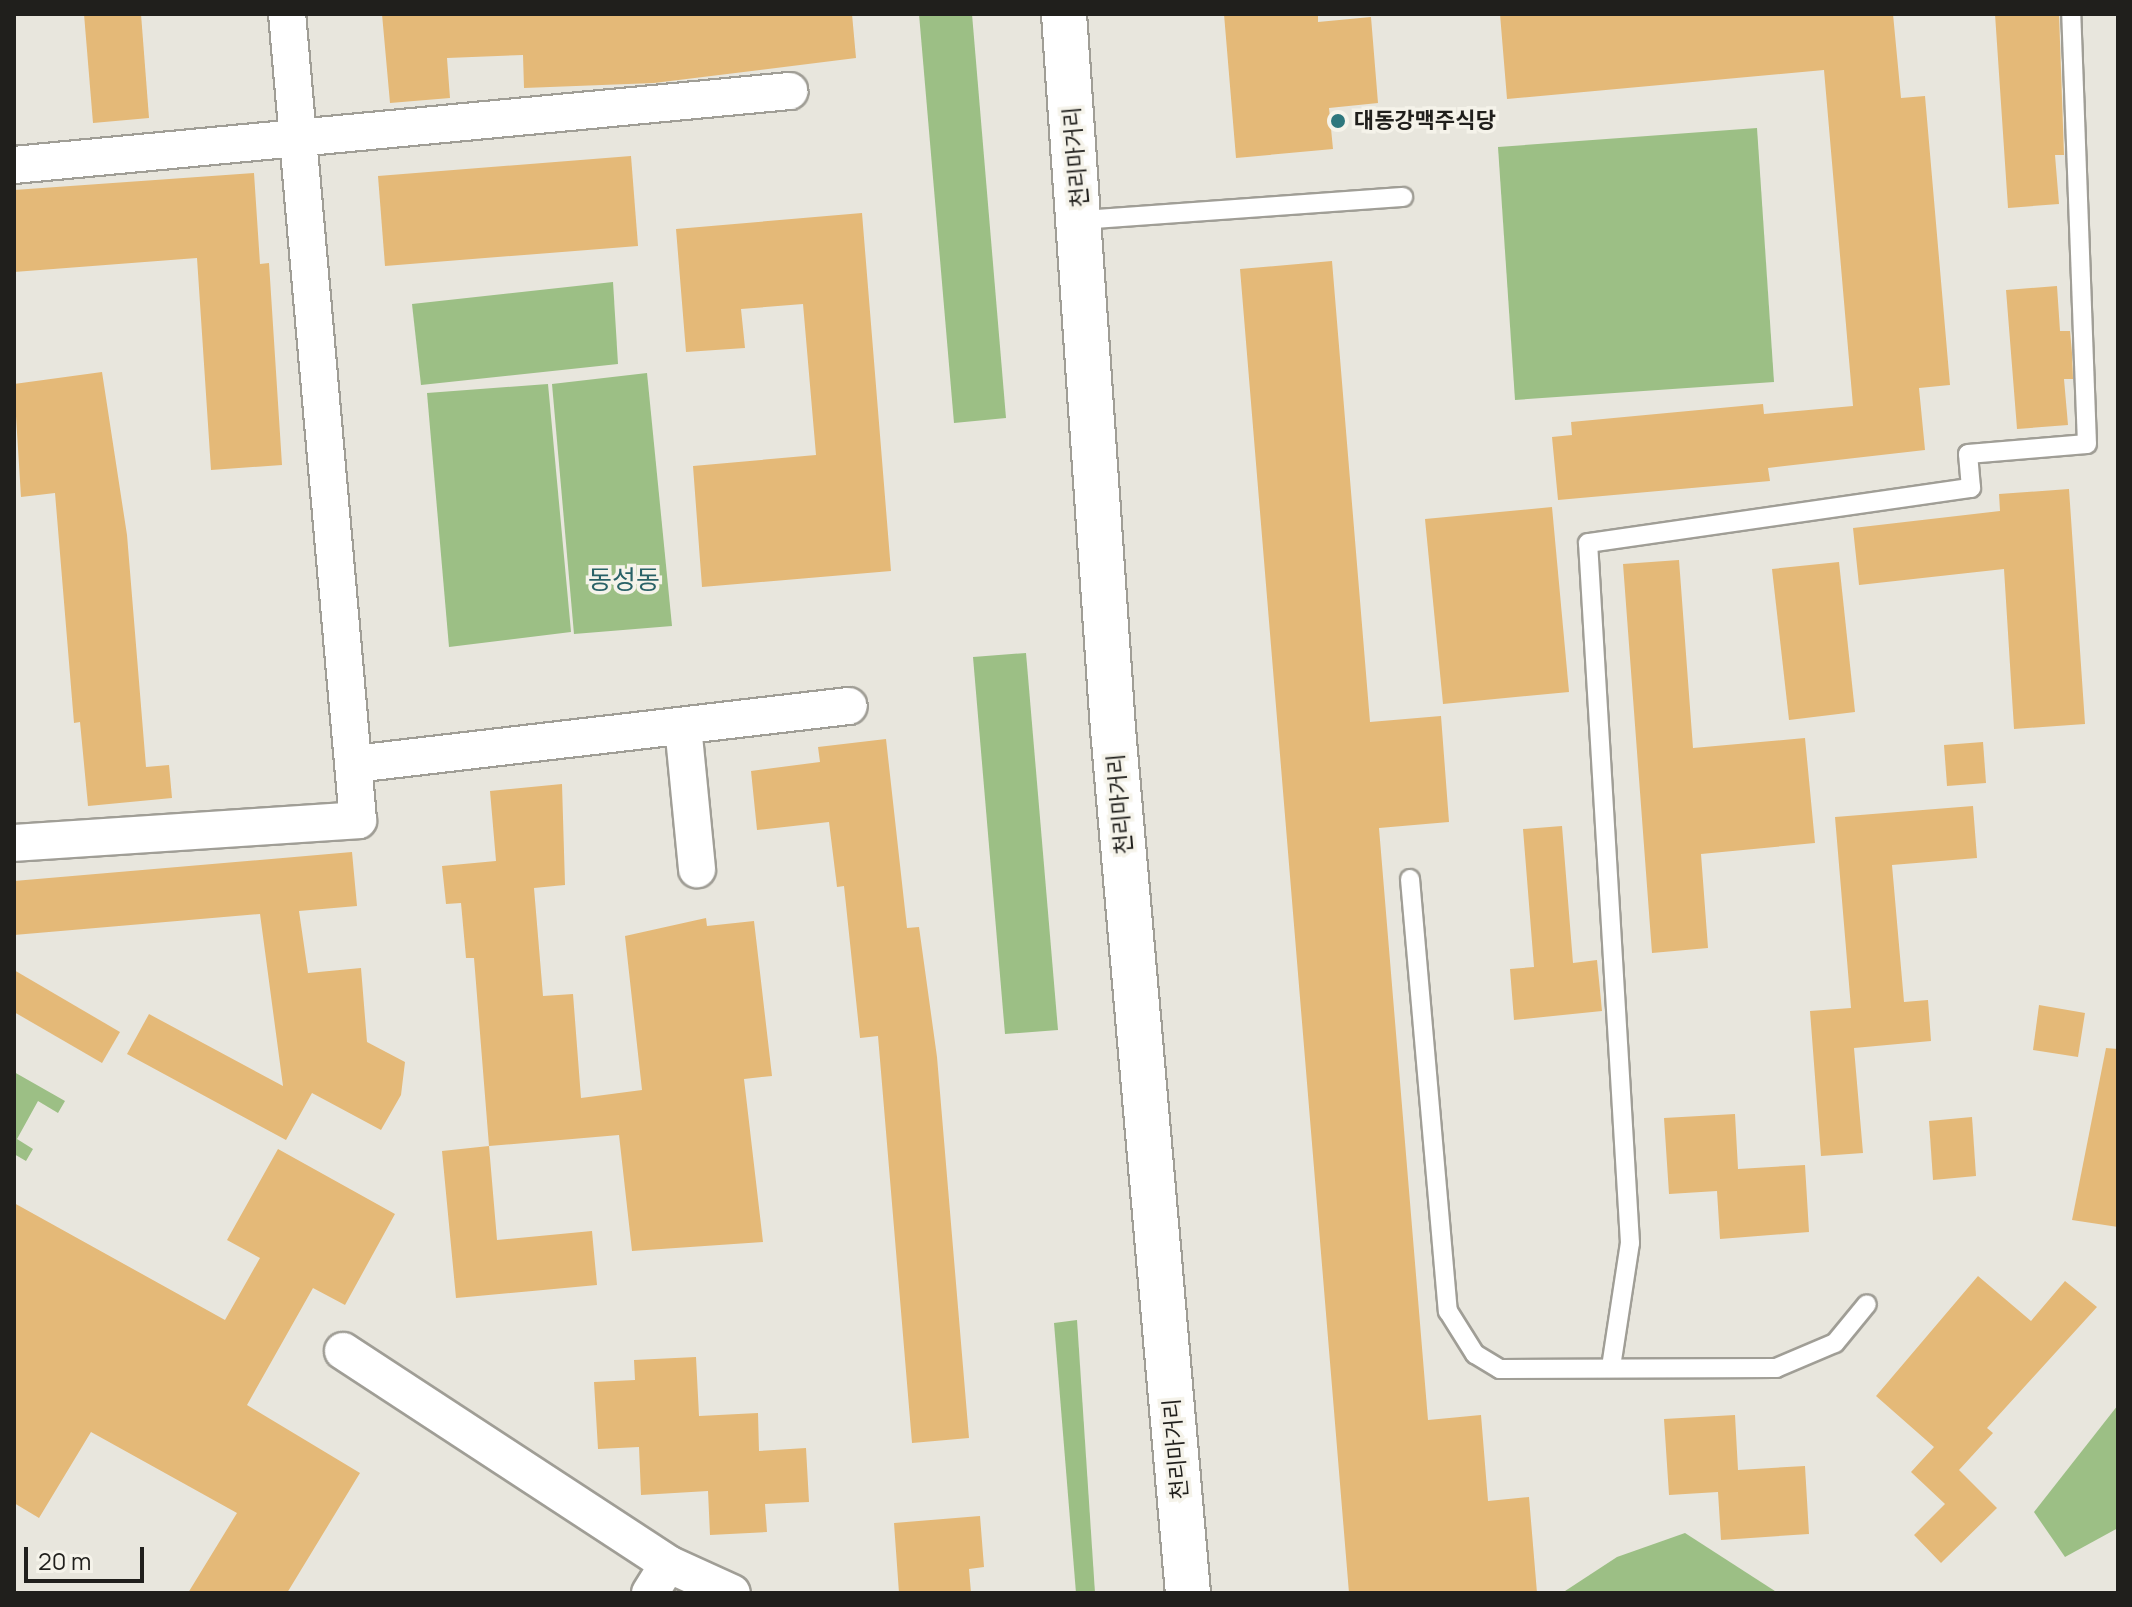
<!DOCTYPE html>
<html>
<head>
<meta charset="utf-8">
<style>
	body { margin:0 }
	#map { position:relative; width:2132px; height:1607px; overflow:hidden; background:#e8e6dd; font-family:Manrope,"Noto Sans KR",sans-serif }
	div>[style] { position:absolute }
	[style*='--x'] { left:calc(var(--x)*1px); top:calc(var(--y)*1px); width:calc(var(--w)*1px); rotate:calc(var(--a)*1deg) }
	.green>* { inset:0; background:#9cbf85 }
	.building>* { inset:0; background:#e4b978 }
	.roads { filter:drop-shadow(2px 0 #a09e96) drop-shadow(-2px 0 #a09e96) drop-shadow(0 2px #a09e96) drop-shadow(0 -2px #a09e96) }
	.service>* { height:18px; margin:-9px; padding:0 9px; transform-origin:9px; border-radius:9px; background:#fff }
	.minor>* { height:36px; margin:-18px; padding:0 18px; transform-origin:18px; border-radius:18px; background:#fff }
	.primary>* { height:44px; margin:-22px; padding:0 22px; transform-origin:22px; border-radius:22px; background:#fff }
	.dots>* { width:22px; height:22px; translate:-50% -50%; box-sizing:border-box; border:4px solid #f5f3ea; border-radius:50% }
	span { translate:-50% -50%; white-space:nowrap; text-align:center; line-height:1.15; -webkit-text-stroke:7px #f5f3ea; paint-order:stroke }
	.poi-label { font-size:22px; color:#201f1c; font-weight:700 }
	.left { translate:0 -50%; text-align:left }
	.street-label { font-size:22px; color:#201f1c }
	.quarter-label { font-size:26px; color:#286166 }
	.frame { position:absolute; inset:0; border:16px solid #201f1c; pointer-events:none }
	.scale { position:absolute; left:24px; top:1547px; width:120px; height:36px; box-sizing:border-box; border:4px solid #201f1c; border-top:0; padding-left:10px; font-size:24px; line-height:28px; white-space:nowrap; color:#201f1c; -webkit-text-stroke:6px #f5f3ea; paint-order:stroke }
</style>
</head>
<body>
<div id="map">
	<div class="green">
		<div style="clip-path:polygon(919px 14px,972px 14px,1006px 418px,954px 423px)"></div>
		<div style="clip-path:polygon(1757px 128px,1774px 382px,1515px 400px,1498px 147px)"></div>
		<div style="clip-path:polygon(613px 282px,618px 364px,421px 385px,412px 304px)"></div>
		<div style="clip-path:polygon(647px 373px,672px 626px,574px 634px,552px 384px)"></div>
		<div style="clip-path:polygon(548px 384px,571px 632px,449px 647px,427px 393px)"></div>
		<div style="clip-path:polygon(1026px 653px,1058px 1030px,1005px 1034px,973px 657px)"></div>
		<div style="clip-path:polygon(14px 1072px,65px 1101px,58px 1113px,38px 1101px,17px 1139px,33px 1149px,26px 1161px,14px 1154px)"></div>
		<div style="clip-path:polygon(1077px 1320px,1095px 1593px,1076px 1593px,1054px 1323px)"></div>
		<div style="clip-path:polygon(2118px 1405px,2118px 1528px,2065px 1557px,2034px 1512px)"></div>
		<div style="clip-path:polygon(1685px 1533px,1778px 1593px,1562px 1593px,1617px 1557px)"></div>
	</div>
	<div class="building">
		<div style="clip-path:polygon(84px 14px,141px 14px,149px 118px,93px 123px)"></div>
		<div style="clip-path:polygon(382px 14px,852px 14px,856px 58px,654px 83px,524px 88px,523px 55px,447px 58px,450px 98px,390px 103px)"></div>
		<div style="clip-path:polygon(1224px 14px,1318px 14px,1318px 22px,1371px 17px,1378px 103px,1329px 108px,1333px 149px,1236px 158px)"></div>
		<div style="clip-path:polygon(1500px 14px,1893px 14px,1901px 98px,1925px 96px,1950px 385px,1919px 388px,1925px 450px,1768px 468px,1770px 481px,1558px 500px,1552px 437px,1572px 435px,1571px 422px,1763px 404px,1764px 414px,1853px 406px,1824px 70px,1507px 99px)"></div>
		<div style="clip-path:polygon(1995px 14px,2059px 14px,2064px 155px,2055px 155px,2059px 204px,2008px 208px)"></div>
		<div style="clip-path:polygon(631px 156px,638px 246px,385px 266px,378px 176px)"></div>
		<div style="clip-path:polygon(254px 173px,260px 264px,269px 263px,282px 465px,211px 470px,197px 258px,14px 272px,14px 190px)"></div>
		<div style="clip-path:polygon(862px 213px,891px 571px,702px 587px,693px 466px,816px 455px,803px 304px,741px 309px,745px 348px,686px 352px,676px 229px)"></div>
		<div style="clip-path:polygon(1332px 261px,1370px 722px,1441px 716px,1449px 822px,1379px 828px,1428px 1420px,1481px 1415px,1488px 1501px,1529px 1497px,1537px 1593px,1349px 1593px,1240px 269px)"></div>
		<div style="clip-path:polygon(2057px 286px,2060px 331px,2070px 331px,2072px 353px,2073px 379px,2064px 379px,2068px 425px,2017px 429px,2006px 290px)"></div>
		<div style="clip-path:polygon(102px 372px,127px 535px,146px 767px,169px 765px,172px 798px,88px 806px,80px 722px,74px 723px,55px 493px,21px 497px,14px 384px)"></div>
		<div style="clip-path:polygon(2069px 489px,2085px 724px,2014px 729px,2004px 569px,1859px 585px,1853px 528px,2000px 511px,1999px 494px)"></div>
		<div style="clip-path:polygon(1552px 507px,1569px 692px,1443px 704px,1425px 519px)"></div>
		<div style="clip-path:polygon(1679px 560px,1693px 748px,1805px 738px,1815px 843px,1701px 854px,1708px 948px,1652px 953px,1623px 564px)"></div>
		<div style="clip-path:polygon(1839px 562px,1855px 712px,1789px 720px,1772px 569px)"></div>
		<div style="clip-path:polygon(886px 739px,907px 928px,919px 927px,937px 1057px,969px 1438px,912px 1443px,878px 1036px,860px 1038px,844px 886px,837px 887px,829px 822px,757px 830px,751px 771px,820px 762px,818px 747px)"></div>
		<div style="clip-path:polygon(1983px 742px,1986px 783px,1947px 786px,1944px 745px)"></div>
		<div style="clip-path:polygon(562px 784px,565px 885px,534px 888px,543px 996px,573px 994px,581px 1098px,642px 1090px,625px 936px,706px 918px,707px 926px,754px 921px,772px 1076px,744px 1079px,763px 1242px,632px 1251px,619px 1135px,489px 1146px,474px 958px,466px 958px,461px 903px,446px 904px,442px 866px,496px 861px,490px 791px)"></div>
		<div style="clip-path:polygon(1973px 806px,1977px 858px,1892px 865px,1904px 1002px,1928px 1000px,1931px 1041px,1854px 1048px,1863px 1153px,1821px 1156px,1810px 1011px,1851px 1008px,1835px 817px)"></div>
		<div style="clip-path:polygon(1562px 826px,1573px 963px,1597px 960px,1602px 1011px,1514px 1020px,1510px 969px,1534px 967px,1523px 829px)"></div>
		<div style="clip-path:polygon(352px 852px,357px 906px,299px 911px,308px 973px,361px 968px,367px 1042px,405px 1062px,401px 1095px,381px 1130px,312px 1093px,286px 1140px,127px 1054px,149px 1014px,283px 1086px,260px 914px,14px 935px,14px 881px)"></div>
		<div style="clip-path:polygon(14px 970px,120px 1032px,102px 1063px,14px 1012px)"></div>
		<div style="clip-path:polygon(2039px 1005px,2085px 1013px,2078px 1057px,2033px 1050px)"></div>
		<div style="clip-path:polygon(2106px 1048px,2118px 1049px,2118px 1227px,2072px 1220px)"></div>
		<div style="clip-path:polygon(1735px 1114px,1738px 1169px,1805px 1165px,1809px 1232px,1720px 1239px,1717px 1191px,1669px 1194px,1664px 1118px)"></div>
		<div style="clip-path:polygon(1972px 1117px,1976px 1176px,1933px 1180px,1929px 1121px)"></div>
		<div style="clip-path:polygon(489px 1146px,497px 1240px,592px 1231px,597px 1285px,456px 1298px,442px 1151px)"></div>
		<div style="clip-path:polygon(278px 1149px,395px 1214px,345px 1305px,313px 1288px,247px 1405px,360px 1473px,287px 1593px,188px 1593px,237px 1513px,91px 1432px,39px 1518px,14px 1503px,14px 1203px,225px 1320px,260px 1258px,227px 1240px)"></div>
		<div style="clip-path:polygon(1978px 1276px,2031px 1321px,2065px 1281px,2097px 1307px,1987px 1428px,1993px 1433px,1959px 1470px,1997px 1508px,1941px 1563px,1914px 1535px,1945px 1504px,1911px 1472px,1934px 1447px,1876px 1396px)"></div>
		<div style="clip-path:polygon(696px 1357px,699px 1416px,758px 1413px,759px 1451px,806px 1448px,809px 1502px,765px 1504px,767px 1532px,710px 1535px,708px 1491px,641px 1495px,639px 1447px,598px 1449px,594px 1382px,635px 1380px,634px 1360px)"></div>
		<div style="clip-path:polygon(1735px 1415px,1738px 1470px,1805px 1466px,1809px 1534px,1721px 1540px,1718px 1492px,1669px 1495px,1664px 1419px)"></div>
		<div style="clip-path:polygon(980px 1516px,984px 1567px,969px 1569px,971px 1593px,899px 1593px,894px 1523px)"></div>
	</div>
	<div class="roads">
		<div class="service">
			<div style="--x:1082;--y:220;--w:322;--a:-4.1"></div>
			<div style="--x:1410;--y:879;--w:434;--a:85"></div>
			<div style="--x:1448;--y:1311;--w:51;--a:57.9"></div>
			<div style="--x:1475;--y:1354;--w:29;--a:31"></div>
			<div style="--x:1500;--y:1369;--w:276;--a:-0.2"></div>
			<div style="--x:1776;--y:1368;--w:64;--a:-23"></div>
			<div style="--x:1835;--y:1343;--w:50;--a:-50.6"></div>
			<div style="--x:1611;--y:1367;--w:125;--a:-81.3"></div>
			<div style="--x:1630;--y:1243;--w:701;--a:-93.43"></div>
			<div style="--x:1588;--y:543;--w:387;--a:-8.2"></div>
			<div style="--x:1971;--y:488;--w:34;--a:-95"></div>
			<div style="--x:1968;--y:454;--w:119;--a:-4.8"></div>
			<div style="--x:2087;--y:444;--w:430;--a:-92.1"></div>
		</div>
		<div class="minor">
			<div style="--x:14;--y:165;--w:779;--a:-5.45"></div>
			<div style="--x:683;--y:726;--w:144;--a:84.4"></div>
			<div style="--x:355;--y:764;--w:497;--a:-6.7"></div>
			<div style="--x:14;--y:843;--w:345;--a:-3.8"></div>
			<div style="--x:358;--y:820;--w:809;--a:-95.03"></div>
			<div style="--x:343;--y:1351;--w:389;--a:33.2"></div>
			<div style="--x:668;--y:1564;--w:70;--a:24.4"></div>
			<div style="--x:650;--y:1593;--w:34;--a:-58"></div>
		</div>
		<div class="primary">
			<div style="--x:1064;--y:14;--w:717;--a:86.08"></div>
			<div style="--x:1113;--y:729;--w:867;--a:85.04"></div>
		</div>
	</div>
	<div class="dots">
		<div style="left:1338px;top:121px;background:#2e777d"></div>
	</div>
	<div class="poi-label">
		<span class="left" style="left:1354px;top:121px">대동강맥주식당</span>
	</div>
	<div class="street-label">
		<span style="left:1076px;top:157px;rotate:-95deg">천리마거리</span>
		<span style="left:1120px;top:804px;rotate:-95deg">천리마거리</span>
		<span style="left:1176px;top:1449px;rotate:-95deg">천리마거리</span>
	</div>
	<div class="quarter-label">
		<span style="left:624px;top:580px">동성동</span>
	</div>
	<div class="frame"></div>
	<div class="scale">20 m</div>
</div>
</body>
</html>
